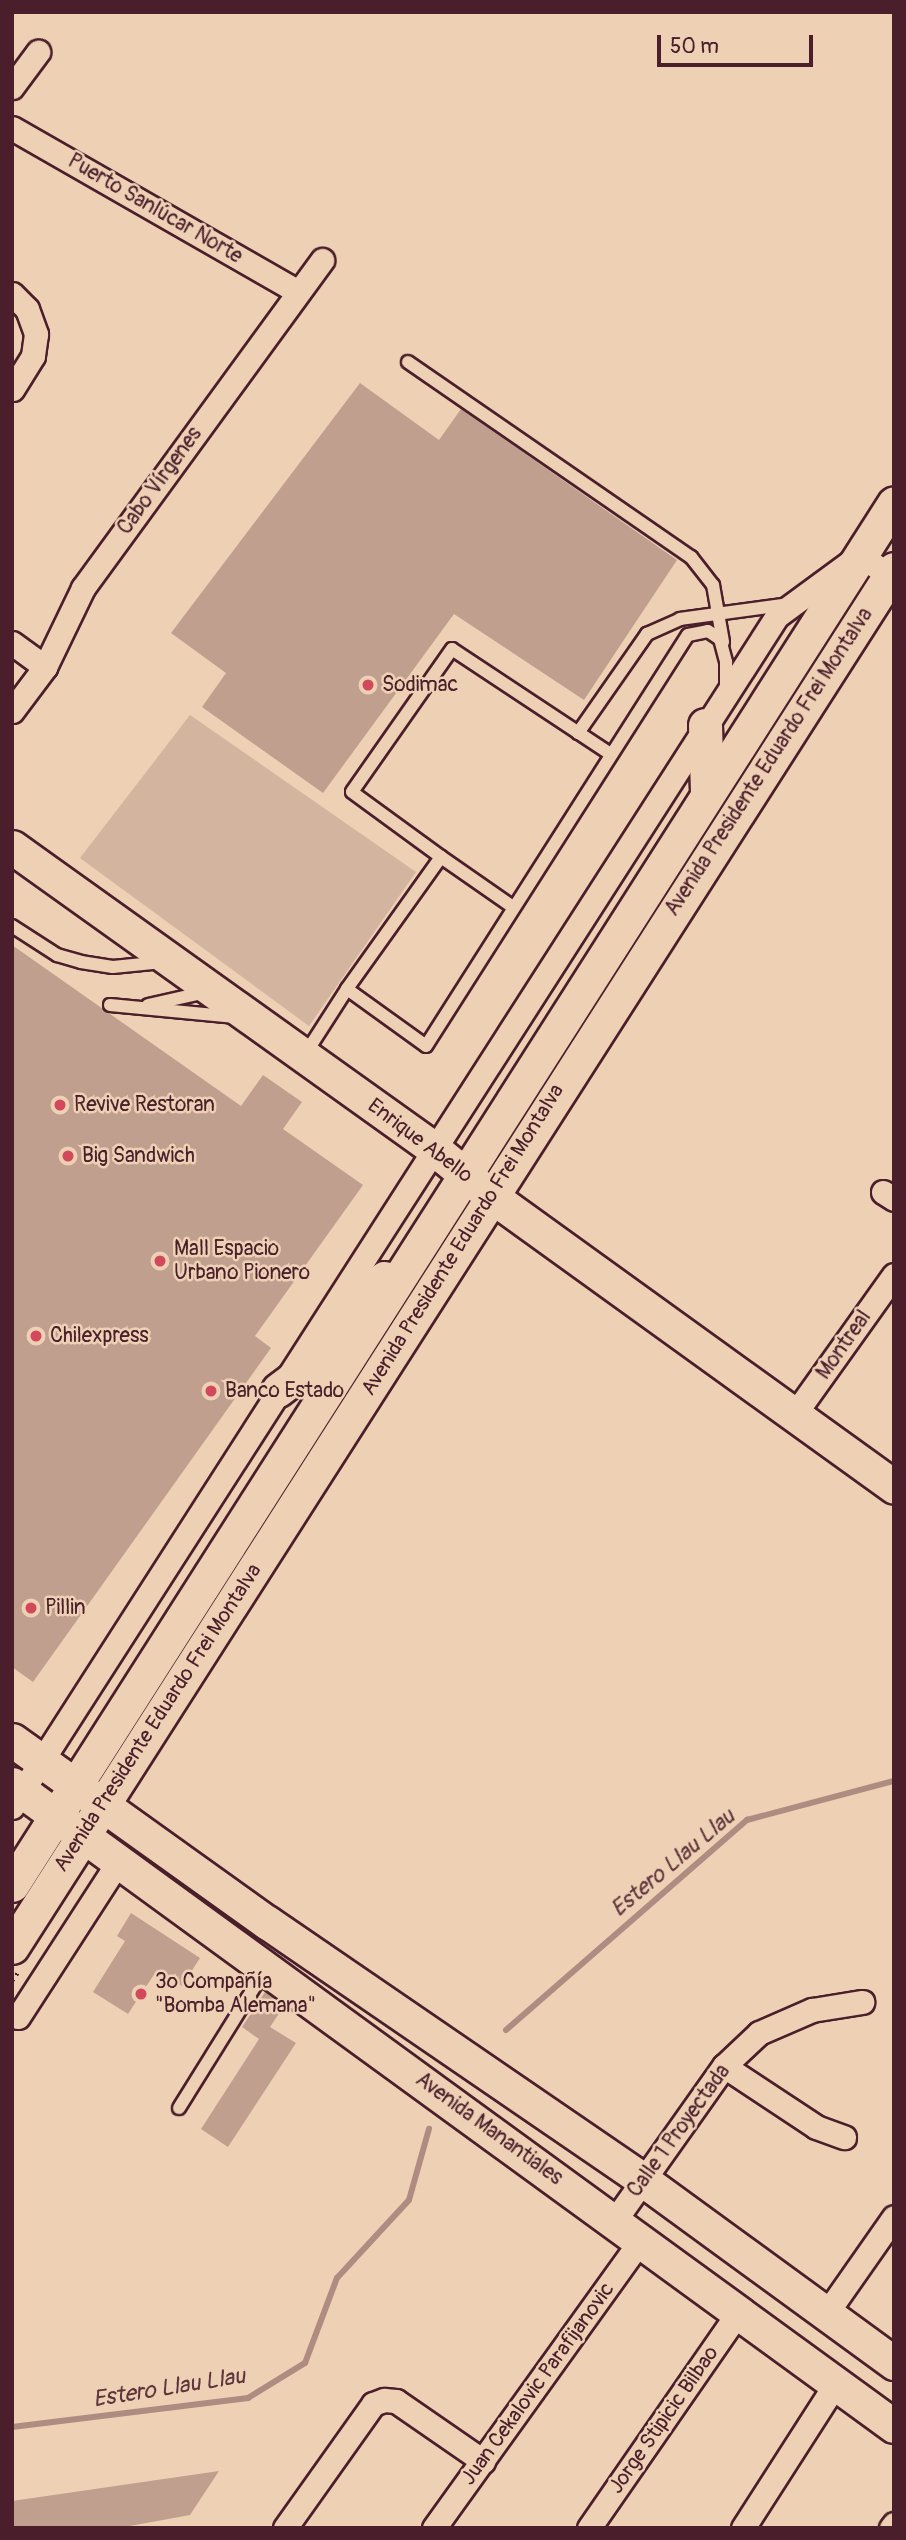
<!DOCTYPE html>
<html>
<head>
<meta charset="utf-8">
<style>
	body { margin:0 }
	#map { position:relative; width:906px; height:2540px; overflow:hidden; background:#eed0b5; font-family:Pangolin,sans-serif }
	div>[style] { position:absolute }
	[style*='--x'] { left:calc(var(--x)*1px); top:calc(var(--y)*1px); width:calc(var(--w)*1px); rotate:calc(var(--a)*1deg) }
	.green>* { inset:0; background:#d3b49f }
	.stream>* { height:6px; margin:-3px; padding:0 3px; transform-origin:3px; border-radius:3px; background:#af8c81 }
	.building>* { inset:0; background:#c09f8f }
	.path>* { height:3.5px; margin-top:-1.75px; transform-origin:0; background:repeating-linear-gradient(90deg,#4a1f2b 0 2px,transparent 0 7px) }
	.roads { filter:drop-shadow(2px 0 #4a1f2b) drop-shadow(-2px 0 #4a1f2b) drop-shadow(0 2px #4a1f2b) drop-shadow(0 -2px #4a1f2b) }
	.lane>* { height:12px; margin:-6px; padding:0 6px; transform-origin:6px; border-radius:6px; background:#eed0b5 }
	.street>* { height:23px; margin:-11.5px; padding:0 11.5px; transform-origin:11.5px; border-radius:11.5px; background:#eed0b5 }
	.secondary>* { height:33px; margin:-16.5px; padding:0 16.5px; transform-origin:16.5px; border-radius:16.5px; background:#eed0b5 }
	.dots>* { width:19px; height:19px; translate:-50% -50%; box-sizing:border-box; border:4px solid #eed0b5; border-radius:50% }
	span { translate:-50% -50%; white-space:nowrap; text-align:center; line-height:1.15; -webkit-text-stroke:5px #eed0b5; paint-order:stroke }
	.street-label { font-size:21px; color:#4a1f2b }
	.poi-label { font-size:21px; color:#4a1f2b }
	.left { translate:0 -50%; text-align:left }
	.water-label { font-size:23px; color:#5e353c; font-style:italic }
	.frame { position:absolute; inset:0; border:14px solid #4a1f2b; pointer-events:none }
	.scale { position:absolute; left:657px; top:35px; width:156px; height:32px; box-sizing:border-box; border:4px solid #4a1f2b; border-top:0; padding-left:9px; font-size:21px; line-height:24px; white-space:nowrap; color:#4a1f2b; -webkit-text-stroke:5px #eed0b5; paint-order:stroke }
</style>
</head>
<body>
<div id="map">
	<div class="green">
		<div style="clip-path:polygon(190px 715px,416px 872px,309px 1026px,80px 858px)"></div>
	</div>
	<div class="stream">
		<div style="--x:506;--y:2030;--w:320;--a:-41.1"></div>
		<div style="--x:747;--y:1820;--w:152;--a:-14.9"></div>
		<div style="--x:12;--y:2427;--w:238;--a:-7"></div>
		<div style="--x:248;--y:2398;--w:67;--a:-31.6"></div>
		<div style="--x:305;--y:2363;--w:91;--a:-69.4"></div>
		<div style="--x:337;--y:2278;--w:106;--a:-47.3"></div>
		<div style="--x:409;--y:2200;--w:74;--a:-74.3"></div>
	</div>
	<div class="building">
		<div style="clip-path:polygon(360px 383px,439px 440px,461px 409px,677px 560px,584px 700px,454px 614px,323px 793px,202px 707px,226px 673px,171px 633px)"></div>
		<div style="clip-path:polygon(12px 945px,241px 1106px,263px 1075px,302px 1102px,283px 1129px,363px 1185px,255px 1336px,271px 1348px,33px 1682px,12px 1667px)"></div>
		<div style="clip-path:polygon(131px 1913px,200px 1958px,182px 1986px,157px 1970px,128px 2014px,93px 1992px,125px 1941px,117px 1936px)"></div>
		<div style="clip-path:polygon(265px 1992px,284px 2006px,270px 2027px,296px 2043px,228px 2147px,201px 2129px,259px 2039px,242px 2027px)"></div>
		<div style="clip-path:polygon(219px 2471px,190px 2515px,119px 2528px,12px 2528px,12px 2501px)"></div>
	</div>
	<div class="path">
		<div style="--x:12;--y:1981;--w:12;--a:-55"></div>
	</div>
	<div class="roads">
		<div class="lane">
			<div style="--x:408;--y:362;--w:344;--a:34.6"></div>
			<div style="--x:691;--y:557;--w:36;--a:52"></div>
			<div style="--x:713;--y:585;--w:58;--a:80"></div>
			<div style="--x:578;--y:733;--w:121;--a:-55.1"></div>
			<div style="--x:647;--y:634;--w:36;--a:-24"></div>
			<div style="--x:680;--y:619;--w:103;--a:-7.8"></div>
			<div style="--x:609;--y:753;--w:188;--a:-146.5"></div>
			<div style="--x:452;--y:649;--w:174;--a:125"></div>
			<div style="--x:352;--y:792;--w:110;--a:36.1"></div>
			<div style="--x:441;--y:857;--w:162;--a:125.5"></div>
			<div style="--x:347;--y:989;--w:97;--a:35.8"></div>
			<div style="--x:426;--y:1046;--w:487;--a:-57.5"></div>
			<div style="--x:688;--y:635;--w:20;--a:-11"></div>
			<div style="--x:708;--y:631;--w:14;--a:34"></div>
			<div style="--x:720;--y:639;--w:24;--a:75"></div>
			<div style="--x:726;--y:662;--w:26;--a:90"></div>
			<div style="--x:441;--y:857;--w:88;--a:34.8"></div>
			<div style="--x:12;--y:926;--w:54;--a:32.8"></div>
			<div style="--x:57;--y:955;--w:25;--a:16"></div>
			<div style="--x:81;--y:962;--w:32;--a:9"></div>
			<div style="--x:113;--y:967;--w:50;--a:-5.7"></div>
			<div style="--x:110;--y:1005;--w:126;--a:5.5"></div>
			<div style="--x:148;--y:1005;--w:59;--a:-12.6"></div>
			<div style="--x:304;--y:1056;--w:80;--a:-57.3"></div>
			<div style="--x:179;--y:2108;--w:165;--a:-58.1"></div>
		</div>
		<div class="street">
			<div style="--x:12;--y:87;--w:44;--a:-53.4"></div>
			<div style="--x:12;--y:128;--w:328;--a:29.8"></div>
			<div style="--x:12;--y:294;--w:21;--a:45"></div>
			<div style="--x:27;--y:309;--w:27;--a:70"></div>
			<div style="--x:36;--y:334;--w:22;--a:98"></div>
			<div style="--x:33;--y:356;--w:39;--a:122"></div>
			<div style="--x:12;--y:643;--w:41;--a:36"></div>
			<div style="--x:12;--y:711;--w:55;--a:-53.1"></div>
			<div style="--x:45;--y:667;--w:88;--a:-64.3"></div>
			<div style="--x:83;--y:588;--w:406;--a:-53.9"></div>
			<div style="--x:883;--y:1192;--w:13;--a:32"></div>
			<div style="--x:794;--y:1415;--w:172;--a:-54.5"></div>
			<div style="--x:12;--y:1807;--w:1416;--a:-57.29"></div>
			<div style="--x:777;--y:616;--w:103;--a:-36.3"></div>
			<div style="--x:860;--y:555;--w:42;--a:35.2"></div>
			<div style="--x:18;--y:2017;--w:186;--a:-57.1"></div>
			<div style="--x:724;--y:2066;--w:110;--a:33.5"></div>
			<div style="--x:816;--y:2127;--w:30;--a:20"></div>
			<div style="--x:615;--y:2220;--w:189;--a:-54.7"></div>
			<div style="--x:724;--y:2066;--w:48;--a:-43.3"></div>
			<div style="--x:759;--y:2033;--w:58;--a:-23.5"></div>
			<div style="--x:812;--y:2010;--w:51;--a:-9.1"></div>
			<div style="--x:826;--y:2314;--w:118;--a:-55"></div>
			<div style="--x:285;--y:2528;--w:152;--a:-54.6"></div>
			<div style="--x:373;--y:2404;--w:12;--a:-20"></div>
			<div style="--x:384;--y:2400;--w:12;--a:5"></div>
			<div style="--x:396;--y:2401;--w:106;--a:34.6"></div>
			<div style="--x:434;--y:2528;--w:356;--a:-54.3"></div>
			<div style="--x:589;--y:2528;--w:262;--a:-55.3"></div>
			<div style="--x:743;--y:2528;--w:172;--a:-57.3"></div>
			<div style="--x:891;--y:2528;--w:5;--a:-53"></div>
		</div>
		<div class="secondary">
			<div style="--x:705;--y:725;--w:67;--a:88.3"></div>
			<div style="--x:12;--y:847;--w:518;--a:35.56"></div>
			<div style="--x:433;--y:1148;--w:75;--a:39.6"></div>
			<div style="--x:491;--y:1196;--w:497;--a:35.8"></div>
			<div style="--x:278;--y:1390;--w:40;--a:-37"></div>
			<div style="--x:310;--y:1366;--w:115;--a:-49.9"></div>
			<div style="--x:12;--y:1740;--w:315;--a:35.6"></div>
			<div style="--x:268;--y:1923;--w:455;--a:34.4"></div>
			<div style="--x:643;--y:2180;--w:311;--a:36.1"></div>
			<div style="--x:12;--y:1784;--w:1091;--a:36.05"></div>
			<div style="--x:12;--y:1885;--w:1639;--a:-57.45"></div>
			<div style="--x:12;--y:1947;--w:1636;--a:-57.38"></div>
		</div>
	</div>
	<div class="dots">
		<div style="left:368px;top:685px;background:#d1495b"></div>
		<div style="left:60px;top:1105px;background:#d1495b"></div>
		<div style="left:68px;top:1156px;background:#d1495b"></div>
		<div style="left:160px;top:1261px;background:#d1495b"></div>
		<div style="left:36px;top:1336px;background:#d1495b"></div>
		<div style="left:211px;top:1391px;background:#d1495b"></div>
		<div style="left:31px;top:1608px;background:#d1495b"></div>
		<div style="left:141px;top:1994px;background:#d1495b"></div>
	</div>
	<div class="street-label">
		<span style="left:155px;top:209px;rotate:30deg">Puerto Sanlúcar Norte</span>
		<span style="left:160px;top:481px;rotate:-54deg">Cabo Vírgenes</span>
		<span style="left:769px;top:762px;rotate:-57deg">Avenida Presidente Eduardo Frei Montalva</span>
		<span style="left:420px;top:1141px;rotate:37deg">Enrique Abello</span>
		<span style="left:463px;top:1240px;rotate:-58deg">Avenida Presidente Eduardo Frei Montalva</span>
		<span style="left:844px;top:1345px;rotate:-55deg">Montreal</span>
		<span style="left:158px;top:1718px;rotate:-57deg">Avenida Presidente Eduardo Frei Montalva</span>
		<span style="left:489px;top:2129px;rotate:36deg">Avenida Manantiales</span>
		<span style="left:679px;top:2131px;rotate:-54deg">Calle 1 Proyectada</span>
		<span style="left:538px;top:2384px;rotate:-54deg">Juan Cekalovic Parafijanovic</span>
		<span style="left:664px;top:2420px;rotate:-55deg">Jorge Stipicic Bilbao</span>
	</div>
	<div class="poi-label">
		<span class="left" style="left:382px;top:685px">Sodimac</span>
		<span class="left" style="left:74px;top:1105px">Revive Restoran</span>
		<span class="left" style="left:82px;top:1156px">Big Sandwich</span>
		<span class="left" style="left:174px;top:1261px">Mall Espacio<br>Urbano Pionero</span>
		<span class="left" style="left:50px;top:1336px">Chilexpress</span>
		<span class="left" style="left:225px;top:1391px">Banco Estado</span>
		<span class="left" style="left:45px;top:1608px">Pillin</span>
		<span class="left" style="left:155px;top:1994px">3º Compañía<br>"Bomba Alemana"</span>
	</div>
	<div class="water-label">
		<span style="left:673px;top:1863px;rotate:-40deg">Estero Llau Llau</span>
		<span style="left:169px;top:2388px;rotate:-9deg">Estero Llau Llau</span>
	</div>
	<div class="frame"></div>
	<div class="scale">50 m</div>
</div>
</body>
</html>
